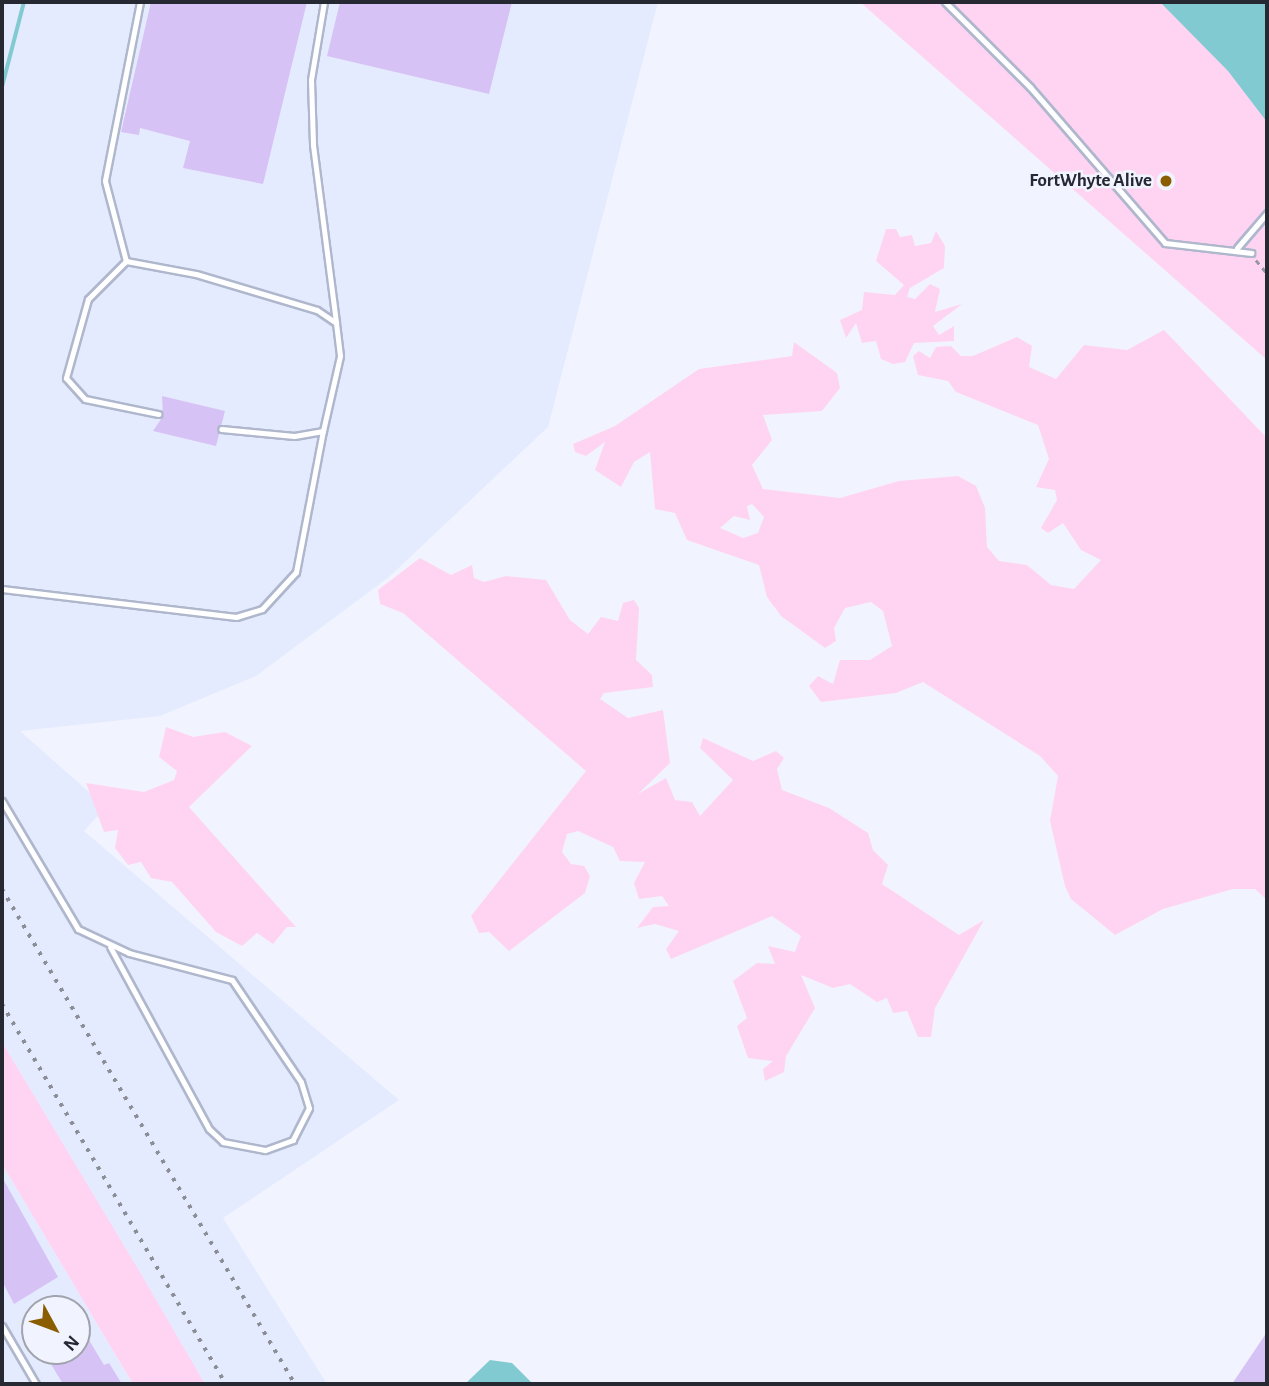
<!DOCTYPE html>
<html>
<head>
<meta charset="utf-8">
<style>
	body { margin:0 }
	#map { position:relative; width:1269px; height:1386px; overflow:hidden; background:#f1f4fe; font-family:"Alegreya Sans",sans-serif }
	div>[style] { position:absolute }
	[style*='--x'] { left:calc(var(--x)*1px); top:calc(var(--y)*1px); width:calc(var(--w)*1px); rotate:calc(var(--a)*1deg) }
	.built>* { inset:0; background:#e5ebfe }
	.green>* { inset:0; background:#ffd4f2 }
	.water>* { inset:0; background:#81cad1 }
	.stream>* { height:3.5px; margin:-1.75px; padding:0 1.75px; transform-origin:1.75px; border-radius:1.75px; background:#81cad1 }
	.building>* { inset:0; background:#d7c2f5 }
	.path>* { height:2.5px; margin-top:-1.25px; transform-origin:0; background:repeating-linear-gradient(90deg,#9497a1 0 5px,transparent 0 10px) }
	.roads { filter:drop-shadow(2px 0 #afb7cd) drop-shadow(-2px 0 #afb7cd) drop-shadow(0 2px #afb7cd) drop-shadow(0 -2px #afb7cd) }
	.lane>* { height:5px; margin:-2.5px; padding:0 2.5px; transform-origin:2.5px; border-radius:2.5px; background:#fff }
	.rail>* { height:3.5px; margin-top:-1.75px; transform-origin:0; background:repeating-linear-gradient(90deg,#8b8e97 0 3.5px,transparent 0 10.5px) }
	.dots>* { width:19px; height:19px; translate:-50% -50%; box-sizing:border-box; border:4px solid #f1f4fe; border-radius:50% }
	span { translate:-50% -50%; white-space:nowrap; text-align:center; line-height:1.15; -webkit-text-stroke:5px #f1f4fe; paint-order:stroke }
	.poi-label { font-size:19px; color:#262932; font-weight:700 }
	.right { translate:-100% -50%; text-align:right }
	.frame { position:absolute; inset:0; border:4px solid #262932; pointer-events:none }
	.north { position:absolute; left:21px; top:1295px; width:70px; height:70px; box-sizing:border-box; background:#f1f4fe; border:2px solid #a0a3ac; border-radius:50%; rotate:131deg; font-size:19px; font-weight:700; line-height:28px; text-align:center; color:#262932 }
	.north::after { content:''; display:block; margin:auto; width:24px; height:32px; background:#895d00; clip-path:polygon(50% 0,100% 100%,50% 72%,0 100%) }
</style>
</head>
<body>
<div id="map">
	<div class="built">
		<div style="clip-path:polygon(2px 2px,658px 2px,548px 427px,389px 577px,256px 676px,160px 716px,20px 731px,106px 807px,84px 831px,399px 1100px,223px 1218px,327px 1384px,205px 1384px,2px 1042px)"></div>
		<div style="clip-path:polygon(evenodd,2px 1164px,115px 1354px,133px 1384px,2px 1384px,2px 1164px,35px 1309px,77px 1309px,77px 1351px,35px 1351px,35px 1309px)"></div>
	</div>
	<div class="green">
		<div style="clip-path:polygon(860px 2px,1267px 2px,1267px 360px)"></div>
		<div style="clip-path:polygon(886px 229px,896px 229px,900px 237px,912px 235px,915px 246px,931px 243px,936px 231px,945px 246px,944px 268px,910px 288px,907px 297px,915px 299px,930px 284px,940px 289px,935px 312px,962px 304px,933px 326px,939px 335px,954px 326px,954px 341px,914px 343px,905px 362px,893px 364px,881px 359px,876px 341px,862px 343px,856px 323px,846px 338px,840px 320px,862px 310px,864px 292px,895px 295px,904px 285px,876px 261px)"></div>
		<div style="clip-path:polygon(evenodd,1164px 330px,1267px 438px,1267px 900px,1255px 889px,1233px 889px,1163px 909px,1115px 935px,1071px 899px,1065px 886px,1050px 821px,1058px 776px,1040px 756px,923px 682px,896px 693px,821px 702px,809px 686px,818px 676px,833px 684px,840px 660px,870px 660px,892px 646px,883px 611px,871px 602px,845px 608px,834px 628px,836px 641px,825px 648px,781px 616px,767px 597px,759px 565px,687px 540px,675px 513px,655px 509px,650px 452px,634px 462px,621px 487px,595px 470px,605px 442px,586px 456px,575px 452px,573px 444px,615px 426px,699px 369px,792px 356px,794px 342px,837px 373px,840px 388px,822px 411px,763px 415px,772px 440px,752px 465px,763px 489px,840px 498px,899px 481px,958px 476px,976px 486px,985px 508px,987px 547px,999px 561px,1027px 565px,1051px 585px,1074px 589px,1101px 560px,1081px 550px,1063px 523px,1048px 533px,1041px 528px,1057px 500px,1055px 490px,1036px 487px,1049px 459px,1038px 425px,956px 392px,948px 381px,918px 375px,913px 356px,919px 351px,930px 358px,936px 347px,951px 346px,961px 356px,973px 356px,1017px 337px,1032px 346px,1029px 367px,1056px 379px,1084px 345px,1127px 350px,1164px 330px,752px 504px,764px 517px,758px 533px,743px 538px,720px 528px,734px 516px,750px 520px,747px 506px,752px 504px)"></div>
		<div style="clip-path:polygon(420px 558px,451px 575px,472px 565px,474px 578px,484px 582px,506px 576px,546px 580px,570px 620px,588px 634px,601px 617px,618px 621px,623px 603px,634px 600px,639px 608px,636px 660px,652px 675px,653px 687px,604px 693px,600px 699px,628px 718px,663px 710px,670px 763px,638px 794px,666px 778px,675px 800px,692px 802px,700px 816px,733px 780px,700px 748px,703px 738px,753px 761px,776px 751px,784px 758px,777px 769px,782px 790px,829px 808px,868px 833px,873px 850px,888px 865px,882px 884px,959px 935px,984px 920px,935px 1008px,931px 1037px,918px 1037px,907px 1011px,893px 1013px,887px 998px,877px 1002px,850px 984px,833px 988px,801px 975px,815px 1008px,786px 1056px,784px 1072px,765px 1081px,763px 1069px,773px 1061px,748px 1058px,737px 1026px,747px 1018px,733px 981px,757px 963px,775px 964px,768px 946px,795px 952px,801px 936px,772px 916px,671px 959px,666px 949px,679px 931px,655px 924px,637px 928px,653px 907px,669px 906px,662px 896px,639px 899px,634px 883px,645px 862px,620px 861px,613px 847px,578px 831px,567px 834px,562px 852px,571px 864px,584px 866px,590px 876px,585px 893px,509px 951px,489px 932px,479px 933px,471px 916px,586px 771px,403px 613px,380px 604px,378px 590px)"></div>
		<div style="clip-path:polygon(166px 727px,193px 737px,225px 732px,252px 746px,189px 807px,296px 927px,287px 927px,273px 944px,257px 933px,242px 946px,216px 932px,172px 882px,151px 878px,141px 862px,128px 865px,115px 848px,118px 830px,104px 832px,86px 783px,144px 792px,174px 780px,177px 771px,159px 757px)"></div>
		<div style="clip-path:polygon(2px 1042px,141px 1274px,205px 1384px,133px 1384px,115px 1354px,2px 1164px)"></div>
	</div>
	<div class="water">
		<div style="clip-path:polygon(1160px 2px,1267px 2px,1267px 122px,1228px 71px)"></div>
		<div style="clip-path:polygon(490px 1360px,512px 1363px,533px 1384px,465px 1384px)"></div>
	</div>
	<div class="stream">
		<div style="--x:2;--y:87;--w:88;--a:-75.5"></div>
	</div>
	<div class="building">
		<div style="clip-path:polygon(151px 2px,307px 2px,263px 184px,183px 168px,190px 141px,140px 128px,139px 135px,121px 132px)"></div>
		<div style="clip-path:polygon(340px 2px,512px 2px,489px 94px,327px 56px)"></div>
		<div style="clip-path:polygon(162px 396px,225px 411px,216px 446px,153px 431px,163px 416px)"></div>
		<div style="clip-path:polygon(2px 1177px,58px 1277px,14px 1304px,2px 1281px)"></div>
		<div style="clip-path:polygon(77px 1320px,104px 1365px,109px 1363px,122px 1384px,63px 1384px,43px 1351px,77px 1351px)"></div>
		<div style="clip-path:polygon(1267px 1332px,1267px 1384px,1232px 1384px)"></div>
	</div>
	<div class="path">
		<div style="--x:1256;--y:260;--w:17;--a:50"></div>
	</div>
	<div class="roads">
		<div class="lane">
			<div style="--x:140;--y:2;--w:182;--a:101.1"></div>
			<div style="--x:105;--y:181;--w:83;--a:75.3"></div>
			<div style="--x:126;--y:261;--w:71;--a:10.5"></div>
			<div style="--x:196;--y:274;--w:126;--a:16.6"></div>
			<div style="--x:317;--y:310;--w:23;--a:34"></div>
			<div style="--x:336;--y:323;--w:33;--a:83"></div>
			<div style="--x:340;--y:356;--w:77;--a:102.8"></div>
			<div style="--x:323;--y:431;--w:29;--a:170"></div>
			<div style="--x:294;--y:436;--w:73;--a:-174.5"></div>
			<div style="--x:324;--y:2;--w:79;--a:99.5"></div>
			<div style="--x:311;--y:80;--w:65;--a:88.2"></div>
			<div style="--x:313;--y:145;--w:179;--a:82.6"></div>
			<div style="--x:945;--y:2;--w:120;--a:45"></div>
			<div style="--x:1030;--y:87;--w:206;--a:49.1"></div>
			<div style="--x:1165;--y:243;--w:87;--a:6.6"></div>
			<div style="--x:1237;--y:248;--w:46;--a:-49.4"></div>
			<div style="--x:126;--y:261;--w:54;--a:135"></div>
			<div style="--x:88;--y:299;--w:82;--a:105.6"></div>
			<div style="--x:66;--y:378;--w:28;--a:48"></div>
			<div style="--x:85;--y:399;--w:75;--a:11.6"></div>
			<div style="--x:2;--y:589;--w:236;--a:6.8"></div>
			<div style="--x:236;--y:617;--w:27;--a:-17"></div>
			<div style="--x:262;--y:609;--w:50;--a:-47.4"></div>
			<div style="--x:296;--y:572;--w:144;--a:-79.2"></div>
			<div style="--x:2;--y:801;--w:149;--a:59.3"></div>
			<div style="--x:78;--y:929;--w:56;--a:25.2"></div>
			<div style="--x:129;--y:953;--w:106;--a:14.7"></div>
			<div style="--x:232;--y:980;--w:123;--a:55.9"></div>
			<div style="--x:301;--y:1082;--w:27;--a:73"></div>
			<div style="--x:309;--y:1108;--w:36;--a:117"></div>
			<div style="--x:293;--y:1140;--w:30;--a:160"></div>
			<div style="--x:265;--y:1150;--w:43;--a:-169.2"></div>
			<div style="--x:223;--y:1142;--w:19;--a:-137"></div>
			<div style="--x:209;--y:1129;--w:207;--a:-118.5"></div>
			<div style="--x:2;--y:1326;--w:67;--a:59.6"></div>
		</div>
	</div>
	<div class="rail">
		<div style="--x:2;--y:889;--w:575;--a:59.38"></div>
		<div style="--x:2;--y:1004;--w:441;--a:59.5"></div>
	</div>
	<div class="dots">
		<div style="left:1166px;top:181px;background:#895d00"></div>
	</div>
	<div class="poi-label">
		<span class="right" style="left:1152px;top:181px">FortWhyte Alive</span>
	</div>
	<div class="frame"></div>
	<div class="north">N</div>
</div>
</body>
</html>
